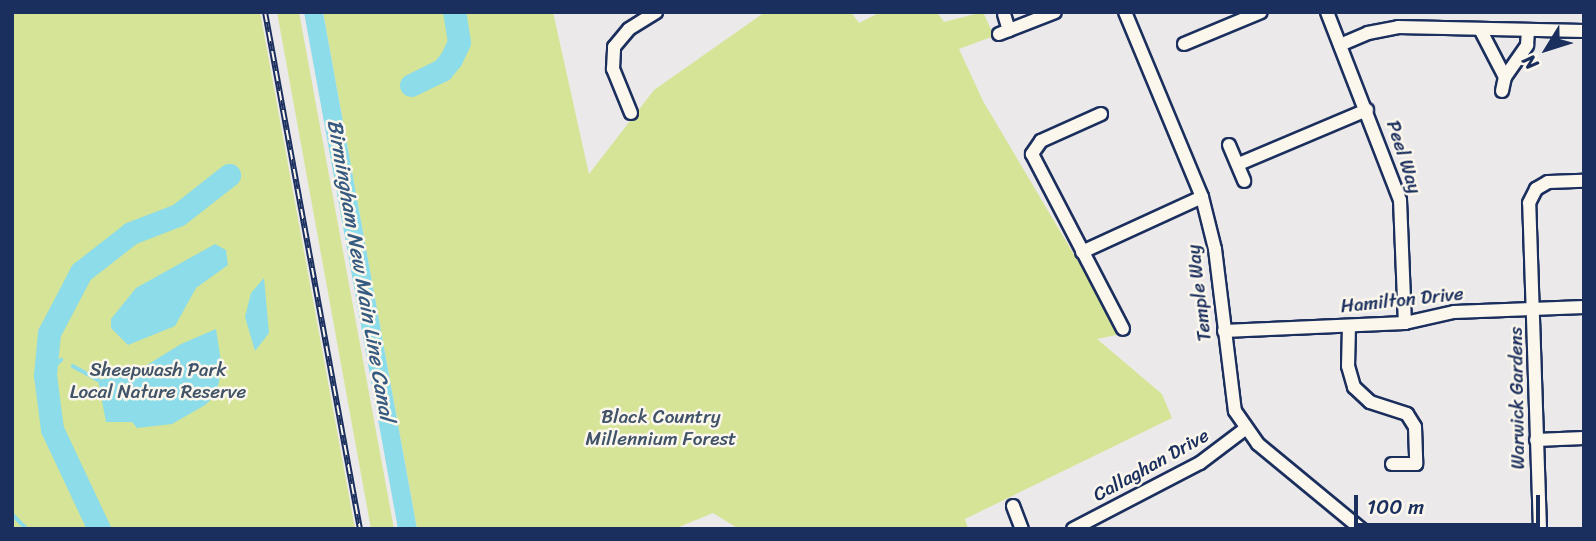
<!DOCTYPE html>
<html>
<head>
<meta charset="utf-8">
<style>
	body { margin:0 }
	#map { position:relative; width:1596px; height:541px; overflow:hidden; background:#ece9ea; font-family:Sriracha,sans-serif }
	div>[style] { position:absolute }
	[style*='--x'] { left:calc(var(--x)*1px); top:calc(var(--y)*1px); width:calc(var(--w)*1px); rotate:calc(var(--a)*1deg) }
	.green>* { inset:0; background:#d6e497 }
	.water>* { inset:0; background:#8cdce9 }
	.stream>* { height:3.5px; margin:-1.75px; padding:0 1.75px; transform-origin:1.75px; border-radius:1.75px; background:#8cdce9 }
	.river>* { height:23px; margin:-11.5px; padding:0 11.5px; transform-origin:11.5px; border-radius:11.5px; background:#8cdce9 }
	.roads { filter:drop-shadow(2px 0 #1b2f5e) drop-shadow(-2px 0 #1b2f5e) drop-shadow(0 2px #1b2f5e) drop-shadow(0 -2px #1b2f5e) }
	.street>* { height:12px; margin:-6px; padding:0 6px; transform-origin:6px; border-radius:6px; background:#fbf7ec }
	.rail>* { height:6px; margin-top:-3px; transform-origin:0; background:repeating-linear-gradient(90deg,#fbf7ec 0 10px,#1b2f5e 0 20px); box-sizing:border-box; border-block:2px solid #1b2f5e }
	span { translate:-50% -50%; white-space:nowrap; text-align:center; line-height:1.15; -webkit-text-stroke:5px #fbf7ec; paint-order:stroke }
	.street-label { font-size:19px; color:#1b2f5e }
	.park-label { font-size:19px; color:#405369 }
	.water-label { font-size:21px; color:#375a81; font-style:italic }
	.frame { position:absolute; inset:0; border:14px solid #1b2f5e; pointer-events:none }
	.north { position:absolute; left:1512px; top:14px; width:70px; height:70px; -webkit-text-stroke:5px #fbf7ec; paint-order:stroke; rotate:232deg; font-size:19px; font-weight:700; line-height:28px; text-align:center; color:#1b2f5e }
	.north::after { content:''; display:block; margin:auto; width:24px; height:32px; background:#1b2f5e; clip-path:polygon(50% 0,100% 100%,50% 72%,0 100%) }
	.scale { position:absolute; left:1354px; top:495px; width:186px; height:32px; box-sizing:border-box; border:4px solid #1b2f5e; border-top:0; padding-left:9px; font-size:21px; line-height:24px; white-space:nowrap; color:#1b2f5e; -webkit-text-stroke:5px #fbf7ec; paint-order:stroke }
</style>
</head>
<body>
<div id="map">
	<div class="green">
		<div style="clip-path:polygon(12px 12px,260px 12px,355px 529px,12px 529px)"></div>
		<div style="clip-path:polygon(277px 12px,299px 12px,394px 529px,371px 529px)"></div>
		<div style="clip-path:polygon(323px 12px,553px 12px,589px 174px,654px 90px,765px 12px,851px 12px,859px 23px,881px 12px,937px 12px,944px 22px,983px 12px,994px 36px,959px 49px,983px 101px,1121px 334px,1097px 339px,1162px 394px,1172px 418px,965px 519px,968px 529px,739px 529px,713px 513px,674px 529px,417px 529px)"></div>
	</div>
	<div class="water">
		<div style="clip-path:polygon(304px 12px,323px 12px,417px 529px,398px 529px)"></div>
		<div style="clip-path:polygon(215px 244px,226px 250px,228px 265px,196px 288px,175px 326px,128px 345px,111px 328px,111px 319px,136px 288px)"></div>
		<div style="clip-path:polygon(264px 278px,269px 333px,255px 351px,245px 317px,251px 293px)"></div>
		<div style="clip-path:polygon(216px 329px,222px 368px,216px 395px,205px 405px,172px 424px,137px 428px,132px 422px,106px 422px,98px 380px,134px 373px,181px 344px)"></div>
	</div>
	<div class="stream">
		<div style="--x:73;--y:366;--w:29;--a:29"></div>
		<div style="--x:45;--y:375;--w:22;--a:-43"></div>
		<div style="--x:12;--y:514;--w:21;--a:45"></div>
	</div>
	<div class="river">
		<div style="--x:411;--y:85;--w:34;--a:-26"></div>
		<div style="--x:442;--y:70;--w:14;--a:-51"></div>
		<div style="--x:451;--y:59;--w:19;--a:-65"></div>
		<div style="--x:459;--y:42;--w:30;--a:-99"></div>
		<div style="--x:99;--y:529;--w:110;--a:-115.2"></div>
		<div style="--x:52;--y:429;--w:54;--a:-97.4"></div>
		<div style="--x:45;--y:375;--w:42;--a:-84.6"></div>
		<div style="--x:49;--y:333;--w:69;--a:-62.3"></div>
		<div style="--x:81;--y:272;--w:63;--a:-38"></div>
		<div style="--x:131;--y:233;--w:50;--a:-21"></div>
		<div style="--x:178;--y:215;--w:65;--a:-38.1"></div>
	</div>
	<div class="roads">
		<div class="street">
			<div style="--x:1125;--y:12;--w:200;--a:67.4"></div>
			<div style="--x:1202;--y:197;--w:54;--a:76"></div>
			<div style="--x:1215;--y:249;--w:163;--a:83"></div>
			<div style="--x:1235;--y:411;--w:40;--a:55.1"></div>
			<div style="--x:1258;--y:444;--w:134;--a:39.5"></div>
			<div style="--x:1327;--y:12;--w:202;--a:68.8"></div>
			<div style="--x:1400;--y:200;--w:123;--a:87.7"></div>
			<div style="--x:1004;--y:14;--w:17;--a:73"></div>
			<div style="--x:1480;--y:29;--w:54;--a:62.5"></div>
			<div style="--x:1505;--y:77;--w:39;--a:-55"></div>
			<div style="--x:1527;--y:45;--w:15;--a:-86"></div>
			<div style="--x:999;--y:34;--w:60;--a:-21.4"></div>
			<div style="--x:1184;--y:44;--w:83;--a:-22.6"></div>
			<div style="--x:1340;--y:45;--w:30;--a:-23"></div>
			<div style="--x:1368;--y:33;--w:31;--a:-11"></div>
			<div style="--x:1398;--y:27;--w:186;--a:1.2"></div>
			<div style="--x:1502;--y:91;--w:14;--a:-78"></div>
			<div style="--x:631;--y:113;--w:48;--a:-112.2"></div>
			<div style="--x:613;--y:69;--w:22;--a:-87"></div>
			<div style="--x:614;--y:47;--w:23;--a:-50"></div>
			<div style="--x:629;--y:29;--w:32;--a:-32"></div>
			<div style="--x:1101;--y:114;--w:66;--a:155.8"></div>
			<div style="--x:1041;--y:141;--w:16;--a:125"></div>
			<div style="--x:1032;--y:154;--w:197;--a:62.5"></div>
			<div style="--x:1229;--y:145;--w:39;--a:67"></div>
			<div style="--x:1239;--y:164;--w:139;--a:-22.9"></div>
			<div style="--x:1082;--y:252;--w:132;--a:-24.6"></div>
			<div style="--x:1349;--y:326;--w:40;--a:91.4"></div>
			<div style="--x:1348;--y:366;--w:22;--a:74"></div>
			<div style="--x:1354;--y:387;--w:22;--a:43"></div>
			<div style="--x:1370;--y:402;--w:39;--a:18"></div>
			<div style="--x:1407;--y:414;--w:15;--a:58"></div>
			<div style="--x:1415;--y:427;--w:37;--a:88"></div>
			<div style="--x:1416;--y:464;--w:24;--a:180"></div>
			<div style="--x:1224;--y:331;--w:181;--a:-2.5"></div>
			<div style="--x:1405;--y:323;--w:50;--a:-12.7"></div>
			<div style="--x:1454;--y:312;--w:130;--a:-2.2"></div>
			<div style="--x:1536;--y:440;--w:48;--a:-2.4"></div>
			<div style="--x:1013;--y:506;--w:25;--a:69"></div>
			<div style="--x:1073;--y:529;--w:143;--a:-27.5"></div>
			<div style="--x:1200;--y:463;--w:56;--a:-37.1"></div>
			<div style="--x:1540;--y:529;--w:326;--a:-91.9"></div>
			<div style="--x:1529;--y:203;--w:16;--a:-63"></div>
			<div style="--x:1536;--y:189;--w:14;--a:-30"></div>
			<div style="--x:1548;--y:182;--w:36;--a:-2"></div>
		</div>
	</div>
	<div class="rail">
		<div style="--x:265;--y:12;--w:526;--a:79.59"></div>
	</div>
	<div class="street-label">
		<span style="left:1404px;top:157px;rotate:72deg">Peel Way</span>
		<span style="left:1199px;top:293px;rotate:-97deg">Temple Way</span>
		<span style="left:1402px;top:300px;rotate:-6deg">Hamilton Drive</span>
		<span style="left:1517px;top:398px;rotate:-91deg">Warwick Gardens</span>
		<span style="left:1151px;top:465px;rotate:-29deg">Callaghan Drive</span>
	</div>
	<div class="park-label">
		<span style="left:158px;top:381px">Sheepwash Park<br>Local Nature Reserve</span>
		<span style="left:661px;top:428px">Black Country<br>Millennium Forest</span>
	</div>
	<div class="water-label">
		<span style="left:361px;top:270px;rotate:80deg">Birmingham New Main Line Canal</span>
	</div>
	<div class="frame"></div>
	<div class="north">N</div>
	<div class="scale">100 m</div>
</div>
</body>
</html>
